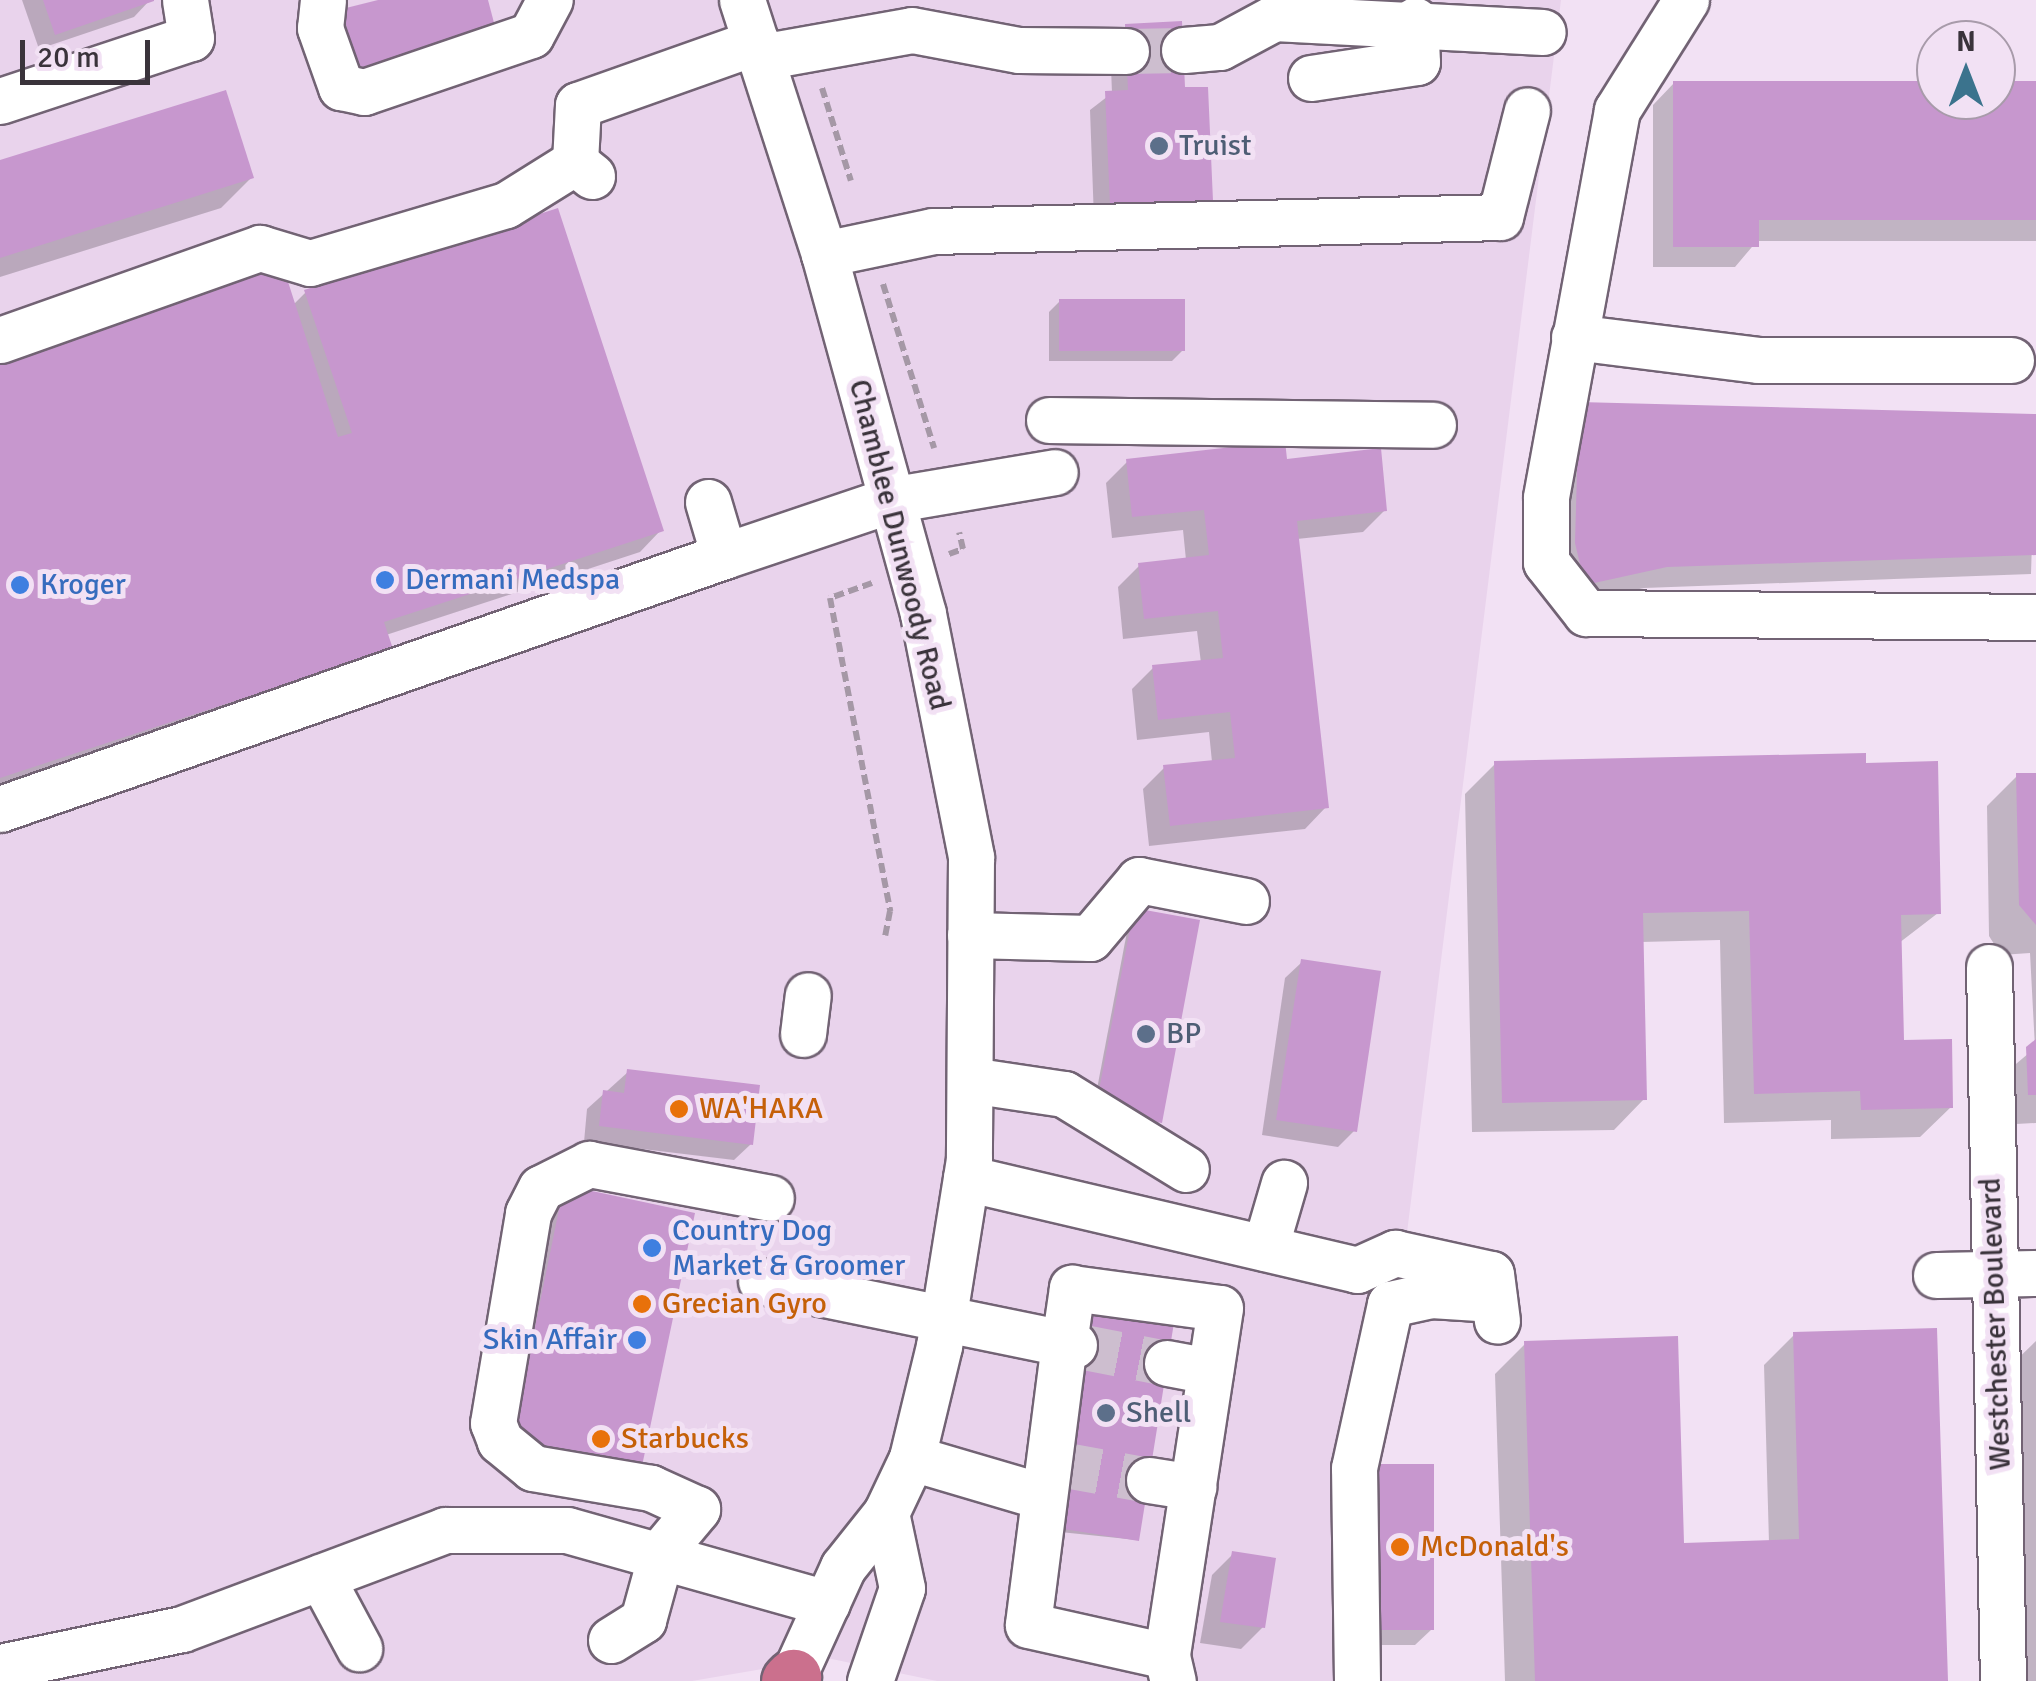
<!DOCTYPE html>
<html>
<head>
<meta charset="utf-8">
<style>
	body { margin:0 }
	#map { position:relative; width:2036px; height:1681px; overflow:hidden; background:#f2e1f4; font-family:Signika,sans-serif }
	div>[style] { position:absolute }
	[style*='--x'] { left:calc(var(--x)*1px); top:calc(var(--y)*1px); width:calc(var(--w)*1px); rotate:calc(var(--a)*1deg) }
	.built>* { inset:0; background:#e9d3ec }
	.shadow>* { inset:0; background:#0003 }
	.building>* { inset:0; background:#c797ce }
	.minor-tunnel>* { height:45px; margin-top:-22.5px; transform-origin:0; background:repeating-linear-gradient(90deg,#cdbecf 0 45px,transparent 0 67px) }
	.path>* { height:6px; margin-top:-3px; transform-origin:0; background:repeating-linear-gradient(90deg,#a598a6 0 10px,transparent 0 15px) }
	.roads { filter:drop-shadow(2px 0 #726374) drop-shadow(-2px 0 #726374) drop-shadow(0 2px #726374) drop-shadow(0 -2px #726374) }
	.minor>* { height:45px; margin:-22.5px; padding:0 22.5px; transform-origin:22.5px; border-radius:22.5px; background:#fff }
	.highway>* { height:55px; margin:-27.5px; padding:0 27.5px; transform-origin:27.5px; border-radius:27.5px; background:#cb708d }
	.dots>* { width:28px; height:28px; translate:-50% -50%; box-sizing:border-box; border:5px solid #f2e1f4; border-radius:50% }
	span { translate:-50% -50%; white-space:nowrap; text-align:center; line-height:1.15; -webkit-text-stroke:10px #f2e1f4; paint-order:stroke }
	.service-label { font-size:30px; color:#4e5e75 }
	.left { translate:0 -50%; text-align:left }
	.street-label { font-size:30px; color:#3a333b }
	.shop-label { font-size:30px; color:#366cbe }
	.right { translate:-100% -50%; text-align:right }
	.food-label { font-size:30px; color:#c56008 }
	.north { position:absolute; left:1916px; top:20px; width:100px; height:100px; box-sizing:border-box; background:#f2e1f4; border:2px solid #a89baa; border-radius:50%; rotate:0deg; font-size:28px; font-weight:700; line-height:40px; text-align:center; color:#3a333b }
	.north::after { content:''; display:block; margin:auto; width:35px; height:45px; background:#3b738d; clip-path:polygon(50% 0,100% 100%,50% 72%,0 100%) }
	.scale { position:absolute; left:20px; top:40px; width:130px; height:45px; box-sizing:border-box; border:5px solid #3a333b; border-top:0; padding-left:12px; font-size:30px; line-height:35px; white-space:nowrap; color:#3a333b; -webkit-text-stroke:8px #f2e1f4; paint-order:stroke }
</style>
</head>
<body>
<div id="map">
	<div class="built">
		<div style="clip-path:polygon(0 0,1561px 0,1351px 1681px,937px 1681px,827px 1658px,692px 1681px,0 1681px)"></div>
	</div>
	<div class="shadow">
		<div style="clip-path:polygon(22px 0,150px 0,134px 17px,39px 49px)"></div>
		<div style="clip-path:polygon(388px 0,485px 0,343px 90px,327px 28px,343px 12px)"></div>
		<div style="clip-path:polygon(1126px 26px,1183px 90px,1210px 200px,1194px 216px,1094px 220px,1090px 110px,1112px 93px,1110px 43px)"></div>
		<div style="clip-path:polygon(1674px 83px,1936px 83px,1936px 100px,1996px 100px,1996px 83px,2036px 83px,2036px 241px,1757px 241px,1735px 267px,1653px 267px,1653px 105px)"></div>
		<div style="clip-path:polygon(0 163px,252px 177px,221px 208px,0 277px)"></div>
		<div style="clip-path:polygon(306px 292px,661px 530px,640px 552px,386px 635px,390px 648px,0 791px,0 353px,293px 305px)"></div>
		<div style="clip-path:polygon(1060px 301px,1183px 350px,1172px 361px,1049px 361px,1049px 312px)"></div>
		<div style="clip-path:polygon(2036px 416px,2031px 574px,1644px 588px,1564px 605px,1558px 426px)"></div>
		<div style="clip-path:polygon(1128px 461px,1284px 462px,1385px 510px,1363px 532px,1297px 539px,1326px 807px,1305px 829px,1149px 846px,1143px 789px,1164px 768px,1212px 762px,1209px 732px,1137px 740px,1132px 689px,1153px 668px,1201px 663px,1197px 631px,1123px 639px,1118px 587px,1139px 566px,1186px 560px,1183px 530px,1112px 538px,1106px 483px)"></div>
		<div style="clip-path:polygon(1495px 764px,1864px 765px,1938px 913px,1899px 943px,1901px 1042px,1951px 1107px,1920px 1137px,1831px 1139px,1831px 1120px,1724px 1123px,1720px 940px,1641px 942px,1644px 1099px,1614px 1130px,1472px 1132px,1465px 794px)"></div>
		<div style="clip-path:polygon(2036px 775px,2036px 1123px,1998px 1125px,1997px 1080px,2035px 1048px,2030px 953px,2001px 955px,1989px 936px,1987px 806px,2017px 776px)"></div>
		<div style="clip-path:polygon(1130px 916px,1159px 1122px,1154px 1127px,1092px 1115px)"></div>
		<div style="clip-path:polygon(1302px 962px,1354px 1131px,1338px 1147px,1262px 1135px,1285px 978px)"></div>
		<div style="clip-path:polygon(628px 1072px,751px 1144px,734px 1160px,584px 1142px,587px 1109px)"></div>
		<div style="clip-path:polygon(565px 1188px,640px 1465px,492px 1461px,543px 1210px)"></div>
		<div style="clip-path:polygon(1174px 1312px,1137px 1540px,1041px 1530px)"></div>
		<div style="clip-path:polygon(1795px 1334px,1946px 1681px,1505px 1681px,1495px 1374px,1525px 1344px,1681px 1545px,1769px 1543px,1764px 1365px)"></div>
		<div style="clip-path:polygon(2036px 1341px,2036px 1681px,2019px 1681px,2008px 1368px)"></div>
		<div style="clip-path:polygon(1350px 1483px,1432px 1629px,1415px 1645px,1350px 1645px)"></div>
		<div style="clip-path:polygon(1233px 1554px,1263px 1627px,1241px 1649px,1200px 1643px,1212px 1575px)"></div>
	</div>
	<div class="building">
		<div style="clip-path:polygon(43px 0,154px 0,154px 1px,55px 35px)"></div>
		<div style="clip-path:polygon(378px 0,488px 0,498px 38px,359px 75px,342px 9px)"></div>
		<div style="clip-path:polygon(1182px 21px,1185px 87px,1208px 87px,1213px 201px,1110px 205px,1105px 91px,1128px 90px,1125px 24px)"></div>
		<div style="clip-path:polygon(1673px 81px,1936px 81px,1936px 100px,1996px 100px,1996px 81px,2036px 81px,2036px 220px,1759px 220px,1759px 247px,1673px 247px)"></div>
		<div style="clip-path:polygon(226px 90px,254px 178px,0 258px,0 160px)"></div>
		<div style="clip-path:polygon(558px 208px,664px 531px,384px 622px,393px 649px,0 778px,0 350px,281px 260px,338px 437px,352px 433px,304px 290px)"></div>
		<div style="clip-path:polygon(1059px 299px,1185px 299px,1185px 351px,1059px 351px)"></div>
		<div style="clip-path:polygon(1579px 402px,2036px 414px,2036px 555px,1667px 567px,1585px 585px,1575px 543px)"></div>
		<div style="clip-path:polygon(1285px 441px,1287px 459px,1381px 448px,1387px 511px,1297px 521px,1329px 808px,1170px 826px,1163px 765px,1235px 758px,1230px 712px,1158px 720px,1152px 665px,1223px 658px,1218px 611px,1144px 619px,1138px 563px,1209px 555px,1204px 510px,1132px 517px,1126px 459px)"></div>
		<div style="clip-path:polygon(1866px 753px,1866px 763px,1938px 761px,1941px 914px,1901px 915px,1904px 1040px,1952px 1039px,1953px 1108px,1861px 1110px,1860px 1091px,1754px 1094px,1749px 911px,1643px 913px,1647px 1100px,1502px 1103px,1494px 761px)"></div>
		<div style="clip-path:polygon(2016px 773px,2036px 773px,2036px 925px,2019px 905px)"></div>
		<div style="clip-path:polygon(1134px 908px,1200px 920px,1162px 1123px,1095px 1111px)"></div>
		<div style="clip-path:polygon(1301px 959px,1381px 971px,1357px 1132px,1276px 1120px)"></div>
		<div style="clip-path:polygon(2036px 1039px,2036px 1095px,2028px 1095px,2026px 1047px)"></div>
		<div style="clip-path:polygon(627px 1069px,760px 1085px,753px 1145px,599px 1126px,603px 1090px,624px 1093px)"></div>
		<div style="clip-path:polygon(564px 1185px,695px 1213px,642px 1466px,512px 1440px)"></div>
		<div style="clip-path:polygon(1082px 1296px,1176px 1310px,1139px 1541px,1045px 1526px)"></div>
		<div style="clip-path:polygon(1937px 1328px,1948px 1681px,1535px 1681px,1524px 1341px,1678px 1336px,1684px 1543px,1799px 1539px,1793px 1332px)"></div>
		<div style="clip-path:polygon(1366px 1464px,1434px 1464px,1434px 1630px,1366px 1630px)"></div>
		<div style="clip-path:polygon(1232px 1551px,1276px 1558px,1265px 1628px,1220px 1622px)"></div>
	</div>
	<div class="minor-tunnel">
		<div style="--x:1126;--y:51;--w:58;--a:-1"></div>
		<div style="--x:1074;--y:1345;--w:95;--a:11"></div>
		<div style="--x:1055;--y:1463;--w:96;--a:10.3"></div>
	</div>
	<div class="path">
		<div style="--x:822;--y:88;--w:97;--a:72.7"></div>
		<div style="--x:883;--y:284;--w:172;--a:72.7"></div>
		<div style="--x:949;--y:554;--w:15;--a:-20"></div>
		<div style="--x:963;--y:549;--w:17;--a:-103"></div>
		<div style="--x:872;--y:583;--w:45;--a:160.3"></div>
		<div style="--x:830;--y:598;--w:319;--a:79.1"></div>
		<div style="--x:890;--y:911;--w:25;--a:101"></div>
	</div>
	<div class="roads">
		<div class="minor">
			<div style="--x:323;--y:0;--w:28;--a:96"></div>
			<div style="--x:320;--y:28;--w:63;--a:70.4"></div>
			<div style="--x:341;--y:87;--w:24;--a:12"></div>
			<div style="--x:364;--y:92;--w:176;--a:-18.8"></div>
			<div style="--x:531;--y:35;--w:40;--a:-62"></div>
			<div style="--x:742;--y:0;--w:267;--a:72.1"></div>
			<div style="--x:824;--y:254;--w:373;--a:74.6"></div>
			<div style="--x:923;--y:614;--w:248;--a:78.8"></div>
			<div style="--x:971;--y:857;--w:302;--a:90.4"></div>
			<div style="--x:969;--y:1159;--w:189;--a:99.1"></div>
			<div style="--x:939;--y:1346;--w:115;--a:103.6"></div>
			<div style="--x:912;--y:1458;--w:61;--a:115.3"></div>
			<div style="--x:886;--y:1513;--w:69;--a:128.5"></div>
			<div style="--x:843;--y:1567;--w:125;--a:114.5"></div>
			<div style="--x:1686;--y:0;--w:130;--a:122.1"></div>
			<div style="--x:1617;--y:110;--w:394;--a:100.4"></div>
			<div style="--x:1546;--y:498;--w:64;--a:90"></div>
			<div style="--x:1546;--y:562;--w:65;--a:51.9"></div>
			<div style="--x:1586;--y:613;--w:450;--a:0.5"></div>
			<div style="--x:1184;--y:50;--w:36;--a:-5"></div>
			<div style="--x:1220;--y:47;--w:61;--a:-28.2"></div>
			<div style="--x:1274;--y:18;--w:269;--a:3"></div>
			<div style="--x:761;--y:57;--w:153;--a:-10.1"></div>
			<div style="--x:912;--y:30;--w:109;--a:10.6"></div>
			<div style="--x:1019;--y:50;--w:107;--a:0.5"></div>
			<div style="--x:1311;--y:78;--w:107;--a:-8.6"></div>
			<div style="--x:1417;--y:62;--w:42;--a:-92.7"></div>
			<div style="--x:0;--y:101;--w:201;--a:-18.3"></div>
			<div style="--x:191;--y:38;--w:38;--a:-99"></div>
			<div style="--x:592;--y:176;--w:22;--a:-141"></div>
			<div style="--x:575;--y:162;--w:57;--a:-87"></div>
			<div style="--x:578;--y:105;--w:189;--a:-19.5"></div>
			<div style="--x:824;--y:254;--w:111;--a:-11.9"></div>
			<div style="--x:933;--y:231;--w:567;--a:-1.41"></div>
			<div style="--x:1500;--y:217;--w:110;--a:-75.8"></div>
			<div style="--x:1574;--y:337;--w:185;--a:7.1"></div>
			<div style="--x:1758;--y:360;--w:253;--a:0"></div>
			<div style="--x:0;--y:340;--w:276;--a:-19.5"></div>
			<div style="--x:260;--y:248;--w:52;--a:16.7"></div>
			<div style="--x:310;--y:263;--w:204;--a:-16.5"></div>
			<div style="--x:506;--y:205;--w:81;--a:-31.9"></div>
			<div style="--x:1049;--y:420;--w:384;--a:0.7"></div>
			<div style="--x:708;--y:502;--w:56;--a:73.5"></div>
			<div style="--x:724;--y:556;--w:175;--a:-18.6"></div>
			<div style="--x:890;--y:500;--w:167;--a:-9.6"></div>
			<div style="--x:0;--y:809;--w:767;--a:-19.26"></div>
			<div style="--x:970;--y:935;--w:120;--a:1.4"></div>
			<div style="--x:1090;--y:938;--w:76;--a:-49.8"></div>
			<div style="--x:1139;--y:880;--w:109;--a:11.1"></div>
			<div style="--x:1989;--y:967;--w:714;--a:88.88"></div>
			<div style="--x:803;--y:1034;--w:39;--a:-83"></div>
			<div style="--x:970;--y:1080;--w:95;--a:8.5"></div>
			<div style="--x:1064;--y:1094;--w:143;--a:31.6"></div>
			<div style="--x:966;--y:1178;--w:402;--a:13.2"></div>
			<div style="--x:1357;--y:1270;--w:42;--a:-24.1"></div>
			<div style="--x:1395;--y:1253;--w:98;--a:12.3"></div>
			<div style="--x:1491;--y:1274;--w:47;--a:82.7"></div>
			<div style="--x:1265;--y:1248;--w:68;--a:-73.7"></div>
			<div style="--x:1936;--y:1275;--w:99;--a:-1.2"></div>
			<div style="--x:761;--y:1281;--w:309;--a:11.6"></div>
			<div style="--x:1064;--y:1343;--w:284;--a:97.3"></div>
			<div style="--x:1028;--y:1625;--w:142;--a:12.6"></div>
			<div style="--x:1074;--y:1345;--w:10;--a:-169"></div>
			<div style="--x:1064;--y:1343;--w:56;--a:-81.7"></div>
			<div style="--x:1072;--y:1288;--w:149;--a:7.7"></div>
			<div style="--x:1220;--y:1308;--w:352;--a:98.7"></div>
			<div style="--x:1167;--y:1656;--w:26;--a:77"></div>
			<div style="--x:1167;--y:1363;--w:44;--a:10.5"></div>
			<div style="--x:912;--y:1458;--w:134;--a:16.4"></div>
			<div style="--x:1149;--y:1480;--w:45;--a:9"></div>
			<div style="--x:321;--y:1577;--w:81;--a:61.8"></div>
			<div style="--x:611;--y:1640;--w:38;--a:-32"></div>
			<div style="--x:643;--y:1620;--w:72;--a:-74.6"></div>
			<div style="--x:662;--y:1551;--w:55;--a:-50.2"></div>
			<div style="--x:697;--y:1509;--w:51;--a:-155.5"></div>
			<div style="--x:651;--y:1488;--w:120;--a:-170.4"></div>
			<div style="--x:533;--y:1468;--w:43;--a:-140.7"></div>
			<div style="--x:500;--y:1441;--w:19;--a:-111"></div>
			<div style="--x:493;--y:1423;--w:213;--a:-80.5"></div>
			<div style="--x:528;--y:1213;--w:28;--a:-63"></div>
			<div style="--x:541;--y:1188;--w:54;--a:-26.6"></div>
			<div style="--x:589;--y:1164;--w:185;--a:10.6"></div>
			<div style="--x:0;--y:1667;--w:186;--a:-11.8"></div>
			<div style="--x:182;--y:1629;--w:281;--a:-20.6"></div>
			<div style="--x:445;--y:1530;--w:122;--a:0"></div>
			<div style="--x:567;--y:1530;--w:270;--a:15.7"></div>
			<div style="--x:870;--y:1681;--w:98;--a:-71"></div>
			<div style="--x:902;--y:1588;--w:77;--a:-102"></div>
			<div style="--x:1357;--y:1681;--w:213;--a:-90.8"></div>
			<div style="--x:1354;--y:1468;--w:168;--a:-77.6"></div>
			<div style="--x:1390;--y:1304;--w:42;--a:-12.4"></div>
			<div style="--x:1431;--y:1295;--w:63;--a:3.6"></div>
		</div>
		<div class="highway">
			<div style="--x:789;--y:1681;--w:6;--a:-45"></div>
		</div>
	</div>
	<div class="dots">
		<div style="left:1159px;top:146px;background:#5c6f8a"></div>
		<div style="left:385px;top:580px;background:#3f7fe0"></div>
		<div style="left:20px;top:585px;background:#3f7fe0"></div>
		<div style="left:1146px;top:1034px;background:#5c6f8a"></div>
		<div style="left:679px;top:1109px;background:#e8710a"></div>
		<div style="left:652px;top:1248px;background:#3f7fe0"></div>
		<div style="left:642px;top:1304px;background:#e8710a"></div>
		<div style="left:637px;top:1340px;background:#3f7fe0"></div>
		<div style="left:1106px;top:1413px;background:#5c6f8a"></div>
		<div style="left:601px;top:1439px;background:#e8710a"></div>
		<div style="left:1400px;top:1547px;background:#e8710a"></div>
	</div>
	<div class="service-label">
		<span class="left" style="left:1179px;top:146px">Truist</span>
		<span class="left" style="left:1166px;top:1034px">BP</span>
		<span class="left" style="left:1126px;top:1413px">Shell</span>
	</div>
	<div class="street-label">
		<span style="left:899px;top:545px;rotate:76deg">Chamblee Dunwoody Road</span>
		<span style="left:1996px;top:1324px;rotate:-92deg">Westchester Boulevard</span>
	</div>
	<div class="shop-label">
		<span class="left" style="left:405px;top:580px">Dermani Medspa</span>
		<span class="left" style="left:40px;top:585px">Kroger</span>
		<span class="left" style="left:672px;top:1248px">Country Dog<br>Market &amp; Groomer</span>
		<span class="right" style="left:617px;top:1340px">Skin Affair</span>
	</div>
	<div class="food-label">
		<span class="left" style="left:699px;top:1109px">WA'HAKA</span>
		<span class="left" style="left:662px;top:1304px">Grecian Gyro</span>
		<span class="left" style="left:621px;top:1439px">Starbucks</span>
		<span class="left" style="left:1420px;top:1547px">McDonald's</span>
	</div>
	<div class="north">N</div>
	<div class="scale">20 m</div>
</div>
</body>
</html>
